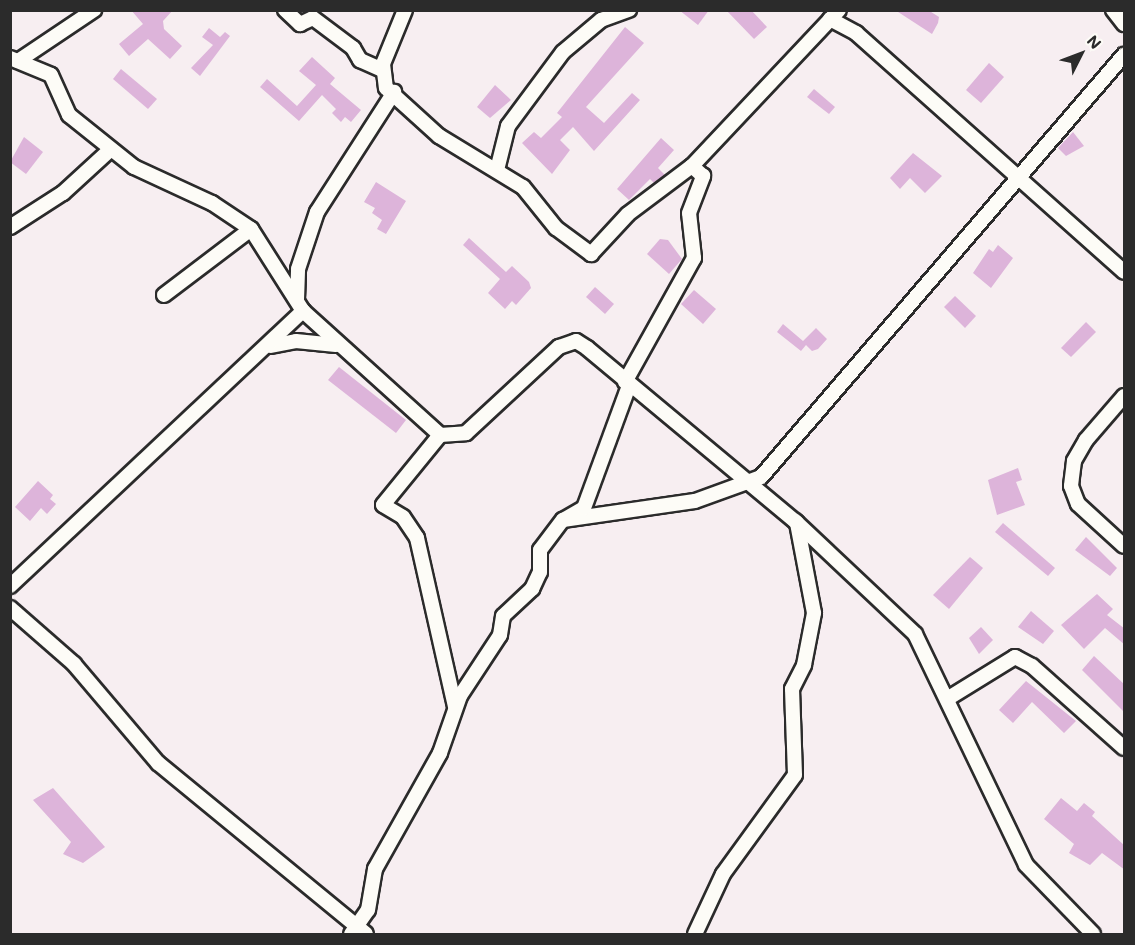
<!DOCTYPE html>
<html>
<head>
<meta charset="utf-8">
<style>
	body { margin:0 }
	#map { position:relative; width:1135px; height:945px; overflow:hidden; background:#f7eef1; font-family:Mali,sans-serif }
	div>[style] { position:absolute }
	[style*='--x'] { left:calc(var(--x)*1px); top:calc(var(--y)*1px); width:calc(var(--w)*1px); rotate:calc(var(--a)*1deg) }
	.building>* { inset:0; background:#ddb4da }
	.roads { filter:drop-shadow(2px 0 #2b2b2b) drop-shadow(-2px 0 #2b2b2b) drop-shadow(0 2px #2b2b2b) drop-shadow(0 -2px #2b2b2b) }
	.minor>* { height:14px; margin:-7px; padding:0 7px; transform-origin:7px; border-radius:7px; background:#fdfcf7 }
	span { translate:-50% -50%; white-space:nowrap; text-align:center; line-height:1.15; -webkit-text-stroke:4.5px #fdfcf7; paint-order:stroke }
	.frame { position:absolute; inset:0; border:12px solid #2b2b2b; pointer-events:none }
	.north { position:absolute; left:1051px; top:24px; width:60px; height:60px; -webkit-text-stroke:4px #fdfcf7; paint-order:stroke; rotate:48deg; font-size:16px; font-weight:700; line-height:24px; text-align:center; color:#2b2b2b }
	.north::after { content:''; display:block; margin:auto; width:21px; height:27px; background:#2b2b2b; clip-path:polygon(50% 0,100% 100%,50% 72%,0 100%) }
</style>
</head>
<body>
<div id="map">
	<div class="building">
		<div style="clip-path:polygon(131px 10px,173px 10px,163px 21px,164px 29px,182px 46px,170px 59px,148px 39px,129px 56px,119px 44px,143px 24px)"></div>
		<div style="clip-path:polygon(679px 10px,709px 10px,698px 25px)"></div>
		<div style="clip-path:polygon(726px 10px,751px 10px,767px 27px,754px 39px)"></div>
		<div style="clip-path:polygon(895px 10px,928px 10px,939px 17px,938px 23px,932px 34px)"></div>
		<div style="clip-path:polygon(625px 27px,644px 43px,586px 107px,604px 123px,632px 93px,640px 100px,594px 151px,573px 127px,560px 140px,570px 150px,552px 174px,522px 143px,534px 132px,541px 138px,562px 117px,557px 113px)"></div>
		<div style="clip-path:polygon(209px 28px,220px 37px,225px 32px,230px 36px,200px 76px,191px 68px,213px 45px,202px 37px)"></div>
		<div style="clip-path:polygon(312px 57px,335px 78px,330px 84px,361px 110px,351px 122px,345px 117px,341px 122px,332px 113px,336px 109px,322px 95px,299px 121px,260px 87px,267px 79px,297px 106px,316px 85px,299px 71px)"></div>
		<div style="clip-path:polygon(989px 63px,1004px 77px,981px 103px,966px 90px)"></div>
		<div style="clip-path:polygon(121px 69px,157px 99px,148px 109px,113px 79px)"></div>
		<div style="clip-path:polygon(495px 85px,511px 100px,490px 118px,477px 107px)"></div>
		<div style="clip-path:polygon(814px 89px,835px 107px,829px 114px,807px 97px)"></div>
		<div style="clip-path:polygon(1073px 132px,1084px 146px,1066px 156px,1058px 148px)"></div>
		<div style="clip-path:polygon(24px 137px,43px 152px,26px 174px,10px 162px)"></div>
		<div style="clip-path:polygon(661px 138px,674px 150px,658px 168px,665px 175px,654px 183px,650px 179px,629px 200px,617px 189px)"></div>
		<div style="clip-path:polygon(913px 153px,942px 176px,925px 193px,910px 178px,900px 189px,890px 178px)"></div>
		<div style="clip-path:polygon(376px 182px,406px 201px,386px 234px,377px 229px,382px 220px,372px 213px,375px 208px,364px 202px)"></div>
		<div style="clip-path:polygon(469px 238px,506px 272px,512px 266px,529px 282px,531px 288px,516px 305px,512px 301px,505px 309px,488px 293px,500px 279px,463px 245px)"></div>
		<div style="clip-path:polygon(660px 239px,668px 240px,682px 259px,669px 274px,647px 254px)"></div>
		<div style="clip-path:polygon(998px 245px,1013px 258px,991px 288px,973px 273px,989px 249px,993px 252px)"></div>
		<div style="clip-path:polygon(595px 287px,614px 304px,605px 314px,586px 297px)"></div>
		<div style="clip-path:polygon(694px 290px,716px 309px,703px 324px,681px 304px)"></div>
		<div style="clip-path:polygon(955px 296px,976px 316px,965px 328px,944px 307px)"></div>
		<div style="clip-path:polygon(1086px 322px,1096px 332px,1071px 357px,1061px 348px)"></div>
		<div style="clip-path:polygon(783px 324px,803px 341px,816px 328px,827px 339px,818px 349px,812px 351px,806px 345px,801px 351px,777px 332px)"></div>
		<div style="clip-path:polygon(339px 367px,406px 420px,396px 433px,328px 380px)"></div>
		<div style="clip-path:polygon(1018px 468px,1022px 480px,1016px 482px,1025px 505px,997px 515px,988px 480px)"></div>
		<div style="clip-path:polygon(38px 481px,53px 495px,50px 499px,56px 504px,47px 514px,41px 508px,30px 521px,15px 507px)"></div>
		<div style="clip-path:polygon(1003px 523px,1055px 568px,1048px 576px,995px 532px)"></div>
		<div style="clip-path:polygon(1086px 537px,1117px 568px,1110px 576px,1075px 550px)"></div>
		<div style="clip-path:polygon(970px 557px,983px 568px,949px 609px,933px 595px)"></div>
		<div style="clip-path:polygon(1097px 594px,1113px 609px,1107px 615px,1125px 629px,1125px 645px,1105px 628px,1084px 649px,1061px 625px)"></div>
		<div style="clip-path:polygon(1031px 611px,1054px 631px,1043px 644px,1018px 627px)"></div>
		<div style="clip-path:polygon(981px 627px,993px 640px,979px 654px,969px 638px)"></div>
		<div style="clip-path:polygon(1094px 656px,1125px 685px,1125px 713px,1082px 670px)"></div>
		<div style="clip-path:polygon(1026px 681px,1076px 721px,1064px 733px,1032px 702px,1013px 723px,999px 710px)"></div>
		<div style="clip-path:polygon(53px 788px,105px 847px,83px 863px,63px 854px,71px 842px,33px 800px)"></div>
		<div style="clip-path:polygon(1061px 798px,1077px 811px,1084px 803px,1095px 812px,1092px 816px,1125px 846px,1125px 870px,1102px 853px,1090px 865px,1069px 853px,1074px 844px,1044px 819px)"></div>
	</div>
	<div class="roads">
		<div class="minor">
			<div style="--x:285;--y:10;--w:21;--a:43"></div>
			<div style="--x:300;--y:24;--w:14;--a:-25"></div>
			<div style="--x:313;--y:18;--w:50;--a:36.9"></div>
			<div style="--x:353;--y:48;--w:14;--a:60"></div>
			<div style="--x:360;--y:60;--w:24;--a:24"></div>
			<div style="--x:405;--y:10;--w:58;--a:112.2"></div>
			<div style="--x:383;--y:64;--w:24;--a:83"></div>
			<div style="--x:386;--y:88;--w:72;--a:42.2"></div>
			<div style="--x:439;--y:136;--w:98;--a:31.3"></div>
			<div style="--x:523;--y:187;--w:53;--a:51.2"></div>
			<div style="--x:556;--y:228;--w:44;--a:36.6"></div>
			<div style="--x:591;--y:254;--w:54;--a:-47.2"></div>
			<div style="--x:628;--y:214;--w:80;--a:-36.9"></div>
			<div style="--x:692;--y:166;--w:214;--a:-46.7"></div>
			<div style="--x:1113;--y:10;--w:18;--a:52"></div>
			<div style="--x:830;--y:19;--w:30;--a:28"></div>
			<div style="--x:856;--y:33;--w:359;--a:41.7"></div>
			<div style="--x:10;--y:58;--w:44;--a:22.5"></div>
			<div style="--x:51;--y:75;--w:44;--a:65.8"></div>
			<div style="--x:69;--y:115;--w:83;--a:38.7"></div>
			<div style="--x:134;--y:167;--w:86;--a:24.8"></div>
			<div style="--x:212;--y:203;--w:47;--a:33.7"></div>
			<div style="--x:251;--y:229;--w:97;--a:57.6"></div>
			<div style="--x:303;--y:311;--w:185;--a:42.1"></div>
			<div style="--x:440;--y:435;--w:26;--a:-4"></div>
			<div style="--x:466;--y:433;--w:127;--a:-42.8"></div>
			<div style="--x:559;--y:347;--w:18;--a:-19"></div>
			<div style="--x:576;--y:341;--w:13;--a:32"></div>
			<div style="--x:587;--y:348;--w:271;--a:39.8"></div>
			<div style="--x:795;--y:521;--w:165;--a:43.3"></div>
			<div style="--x:915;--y:634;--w:256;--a:64.3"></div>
			<div style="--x:1026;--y:865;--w:96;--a:45.8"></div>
			<div style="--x:18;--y:61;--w:92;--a:-33.9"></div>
			<div style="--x:497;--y:170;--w:45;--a:-76"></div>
			<div style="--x:508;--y:126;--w:92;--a:-53.4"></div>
			<div style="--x:563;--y:52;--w:50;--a:-40.1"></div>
			<div style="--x:601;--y:20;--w:30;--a:-20"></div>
			<div style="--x:10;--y:227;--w:63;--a:-32.7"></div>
			<div style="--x:63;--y:193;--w:64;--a:-42.5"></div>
			<div style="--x:164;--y:295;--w:109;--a:-37.2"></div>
			<div style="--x:297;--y:300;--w:31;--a:-88"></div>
			<div style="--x:298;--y:269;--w:60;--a:-71.6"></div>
			<div style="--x:317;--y:212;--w:143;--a:-57.3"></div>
			<div style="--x:271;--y:346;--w:25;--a:-11"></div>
			<div style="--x:296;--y:341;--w:40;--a:5.7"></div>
			<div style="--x:625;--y:382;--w:142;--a:-60.9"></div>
			<div style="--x:694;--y:258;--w:45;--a:-96.3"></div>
			<div style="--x:689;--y:213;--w:40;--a:-69"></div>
			<div style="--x:703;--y:176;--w:15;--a:-138"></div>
			<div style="--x:1124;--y:396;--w:58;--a:130.8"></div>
			<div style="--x:1086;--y:440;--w:24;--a:120"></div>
			<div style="--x:1074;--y:461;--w:25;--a:97"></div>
			<div style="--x:1071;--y:486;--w:19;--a:69"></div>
			<div style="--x:1078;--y:504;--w:62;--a:42.4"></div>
			<div style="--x:440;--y:435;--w:90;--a:129.2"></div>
			<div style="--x:383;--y:505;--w:23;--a:31"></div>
			<div style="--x:403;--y:517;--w:25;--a:56"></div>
			<div style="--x:417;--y:538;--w:173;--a:77.3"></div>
			<div style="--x:563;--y:520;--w:133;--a:-8.2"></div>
			<div style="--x:695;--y:501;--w:70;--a:-20"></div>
			<div style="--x:761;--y:477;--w:557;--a:-49.3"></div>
			<div style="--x:10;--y:586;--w:402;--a:-43.2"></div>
			<div style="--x:10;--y:608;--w:85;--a:41.2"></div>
			<div style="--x:74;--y:664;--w:130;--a:49.7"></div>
			<div style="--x:158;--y:763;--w:269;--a:39.4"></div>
			<div style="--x:947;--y:699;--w:80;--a:-31.7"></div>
			<div style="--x:1015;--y:657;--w:19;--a:28"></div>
			<div style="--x:1032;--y:666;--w:123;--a:41.7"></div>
			<div style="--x:351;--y:934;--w:29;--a:-55"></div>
			<div style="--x:368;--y:910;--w:42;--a:-80.3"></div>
			<div style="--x:375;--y:869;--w:133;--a:-60.7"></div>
			<div style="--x:440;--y:753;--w:60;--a:-70.7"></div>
			<div style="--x:460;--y:696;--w:73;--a:-56.7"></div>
			<div style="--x:500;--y:635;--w:19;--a:-81"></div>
			<div style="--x:503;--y:616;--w:40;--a:-43"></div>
			<div style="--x:532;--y:589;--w:19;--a:-65"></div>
			<div style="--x:540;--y:572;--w:22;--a:-90"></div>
			<div style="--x:540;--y:550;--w:38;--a:-53"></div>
			<div style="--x:563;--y:520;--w:24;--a:-30"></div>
			<div style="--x:584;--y:508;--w:130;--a:-69.8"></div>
			<div style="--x:695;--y:934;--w:66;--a:-65"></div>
			<div style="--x:723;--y:874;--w:122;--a:-54"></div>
			<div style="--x:795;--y:775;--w:86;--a:-92"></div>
			<div style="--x:792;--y:689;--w:27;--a:-63"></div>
			<div style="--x:804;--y:665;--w:53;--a:-79.1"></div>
			<div style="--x:814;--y:613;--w:92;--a:-100.7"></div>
		</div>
	</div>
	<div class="frame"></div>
	<div class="north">N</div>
</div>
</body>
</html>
